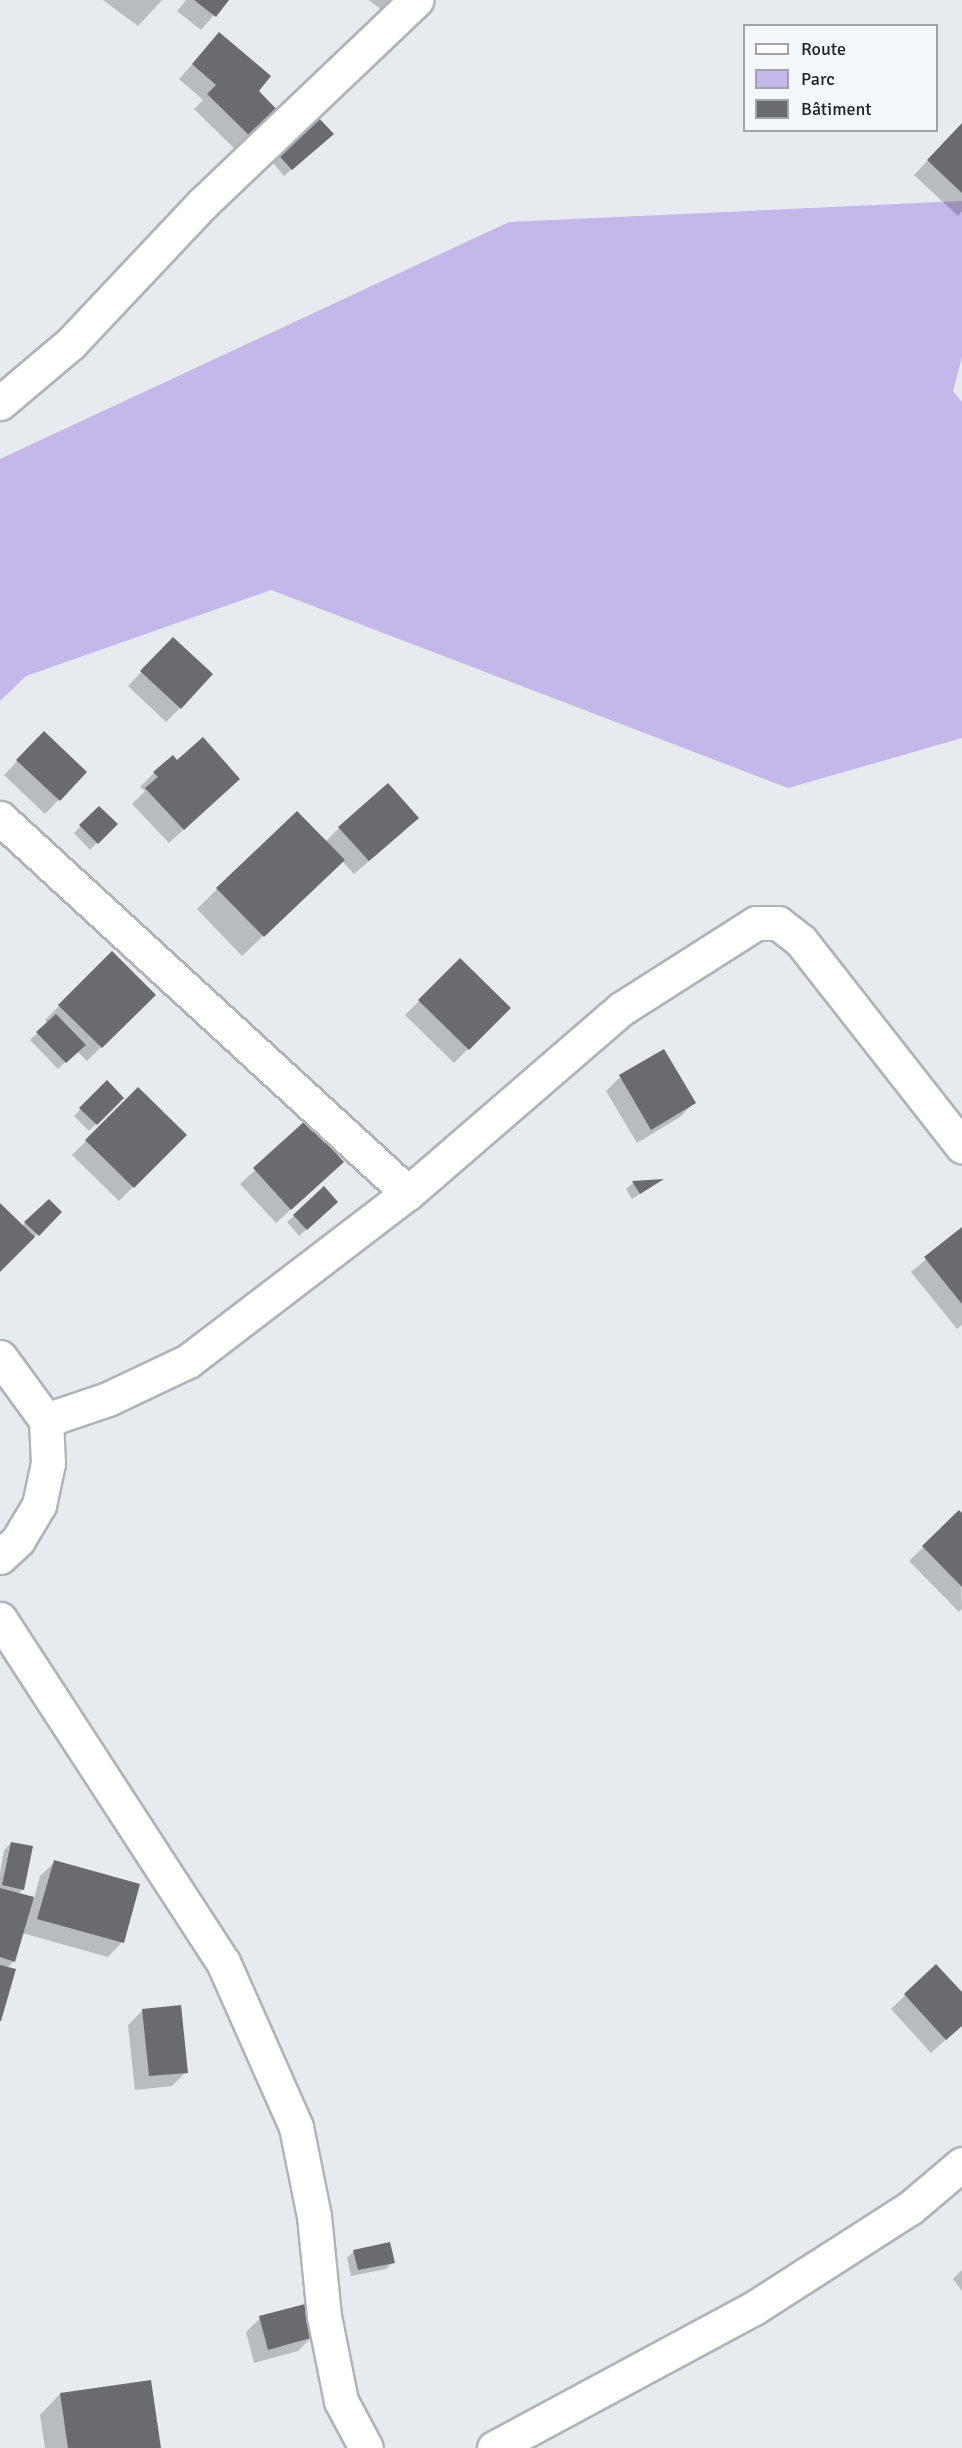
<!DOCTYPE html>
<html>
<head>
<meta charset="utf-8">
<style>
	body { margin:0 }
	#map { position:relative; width:962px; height:2448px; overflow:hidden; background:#e7ebf0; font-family:Signika,sans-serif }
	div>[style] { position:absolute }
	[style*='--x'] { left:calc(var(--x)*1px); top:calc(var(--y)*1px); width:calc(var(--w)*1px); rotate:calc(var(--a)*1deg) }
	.green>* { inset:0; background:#c4b7e9 }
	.shadow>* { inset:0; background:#0003 }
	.building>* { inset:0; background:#6a6b70 }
	.roads { filter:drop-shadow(2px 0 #b0b3b8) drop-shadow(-2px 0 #b0b3b8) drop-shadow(0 2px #b0b3b8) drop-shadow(0 -2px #b0b3b8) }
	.street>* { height:33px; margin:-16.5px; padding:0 16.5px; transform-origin:16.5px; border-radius:16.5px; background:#fff }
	span { translate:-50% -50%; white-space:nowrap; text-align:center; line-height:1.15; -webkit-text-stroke:6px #f4f8fd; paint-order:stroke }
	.legend { position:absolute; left:743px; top:24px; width:195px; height:108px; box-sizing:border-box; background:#f4f8fd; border:2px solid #a0a3a7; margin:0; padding:8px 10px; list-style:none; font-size:18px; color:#222325 }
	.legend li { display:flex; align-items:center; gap:12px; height:30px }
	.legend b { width:30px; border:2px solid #a0a3a7 }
</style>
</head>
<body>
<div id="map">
	<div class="green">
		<div style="clip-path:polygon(962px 201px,962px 357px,953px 391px,962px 402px,962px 738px,788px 788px,271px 590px,26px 676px,0 701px,0 459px,509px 222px)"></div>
	</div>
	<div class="shadow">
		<div style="clip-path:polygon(103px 0,162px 0,138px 26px)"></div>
		<div style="clip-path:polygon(186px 0,227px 0,201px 30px,177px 11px)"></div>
		<div style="clip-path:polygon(369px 0,393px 0,383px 11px)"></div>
		<div style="clip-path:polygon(219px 34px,256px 91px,283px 118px,243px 157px,194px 109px,203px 100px,179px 79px)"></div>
		<div style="clip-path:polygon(316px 117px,325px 141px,284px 176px,269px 158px)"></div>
		<div style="clip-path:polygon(962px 124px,962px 211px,958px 216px,914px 175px)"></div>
		<div style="clip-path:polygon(159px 653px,180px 708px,166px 722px,128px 686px)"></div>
		<div style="clip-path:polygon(44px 733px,85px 772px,45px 814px,4px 775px)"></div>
		<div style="clip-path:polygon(154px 773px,224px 793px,169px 843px,132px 804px,145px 791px,140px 787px)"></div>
		<div style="clip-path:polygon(99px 808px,115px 824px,90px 850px,74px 833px)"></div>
		<div style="clip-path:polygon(339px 828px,403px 832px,354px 874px,342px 861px,242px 956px,197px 909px,217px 889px,325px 842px)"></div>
		<div style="clip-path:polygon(112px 953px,154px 995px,87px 1061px,77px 1051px,58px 1069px,30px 1040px,48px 1023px,45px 1020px)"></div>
		<div style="clip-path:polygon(460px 960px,508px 1008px,454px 1063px,405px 1015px)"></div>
		<div style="clip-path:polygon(620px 1077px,694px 1103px,680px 1117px,637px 1143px,606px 1091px)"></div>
		<div style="clip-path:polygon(106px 1083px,122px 1098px,89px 1131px,74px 1116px)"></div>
		<div style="clip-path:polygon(138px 1089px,185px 1135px,119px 1201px,72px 1155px)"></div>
		<div style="clip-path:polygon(306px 1123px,328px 1176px,276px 1223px,240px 1184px)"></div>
		<div style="clip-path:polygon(660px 1181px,632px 1199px,626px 1189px,633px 1183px)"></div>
		<div style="clip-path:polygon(48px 1201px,60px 1212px,0 1270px,0 1205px,22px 1226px)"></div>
		<div style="clip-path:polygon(330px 1209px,299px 1236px,287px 1222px,294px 1216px)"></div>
		<div style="clip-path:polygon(962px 1229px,962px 1325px,957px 1329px,911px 1272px)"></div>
		<div style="clip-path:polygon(959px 1512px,962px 1609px,959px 1612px,909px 1561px)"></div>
		<div style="clip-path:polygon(11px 1843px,23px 1889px,18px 1894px,34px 1899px,40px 1876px,55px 1862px,122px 1942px,108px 1957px,22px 1933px,14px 1961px,7px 1968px,0 2017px,0 1873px,4px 1850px)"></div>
		<div style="clip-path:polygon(936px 1966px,962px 1994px,962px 2025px,931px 2053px,891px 2009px)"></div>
		<div style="clip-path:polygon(142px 2011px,186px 2072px,172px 2086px,135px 2090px,128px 2025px)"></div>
		<div style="clip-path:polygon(354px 2251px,393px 2262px,386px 2269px,351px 2276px,347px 2258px)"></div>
		<div style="clip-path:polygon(962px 2270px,962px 2291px,953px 2279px)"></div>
		<div style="clip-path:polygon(260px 2318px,312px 2337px,298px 2351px,254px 2363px,246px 2332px)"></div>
		<div style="clip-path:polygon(60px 2394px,159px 2448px,45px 2448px,40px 2415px)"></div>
	</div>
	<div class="building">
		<div style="clip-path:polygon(194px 0,229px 0,216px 17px)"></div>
		<div style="clip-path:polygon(219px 32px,271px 76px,259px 91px,285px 118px,258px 144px,207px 94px,216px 85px,192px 64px)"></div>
		<div style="clip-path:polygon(316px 115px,334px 134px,292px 170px,274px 150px)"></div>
		<div style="clip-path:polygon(962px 123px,962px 193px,927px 160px)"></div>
		<div style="clip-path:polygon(173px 637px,213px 674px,181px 709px,140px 671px)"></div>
		<div style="clip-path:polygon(44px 731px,87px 772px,60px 801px,16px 760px)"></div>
		<div style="clip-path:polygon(203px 737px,240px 779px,184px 830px,145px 788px,158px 777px,153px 772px,173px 755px,177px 760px)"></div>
		<div style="clip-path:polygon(388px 783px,419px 818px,369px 861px,338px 827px)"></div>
		<div style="clip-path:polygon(99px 806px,118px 824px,98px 844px,79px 825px)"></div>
		<div style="clip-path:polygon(297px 811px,345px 860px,264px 937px,216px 888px)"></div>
		<div style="clip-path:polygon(112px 951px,156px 995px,102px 1048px,58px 1005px)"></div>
		<div style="clip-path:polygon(460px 958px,511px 1008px,469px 1050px,418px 1000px)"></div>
		<div style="clip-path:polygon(56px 1014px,86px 1045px,66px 1063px,36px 1032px)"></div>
		<div style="clip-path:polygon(664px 1049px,696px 1103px,651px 1130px,619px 1075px)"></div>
		<div style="clip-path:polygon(107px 1080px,124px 1098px,97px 1125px,79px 1108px)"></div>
		<div style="clip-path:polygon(138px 1087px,187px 1135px,134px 1188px,85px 1140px)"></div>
		<div style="clip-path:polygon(306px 1120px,344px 1162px,291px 1210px,253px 1168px)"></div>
		<div style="clip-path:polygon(664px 1179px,640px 1194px,632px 1181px)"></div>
		<div style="clip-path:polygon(324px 1186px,338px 1202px,307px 1230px,293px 1215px)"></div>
		<div style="clip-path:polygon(49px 1199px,62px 1212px,39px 1236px,24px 1222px)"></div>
		<div style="clip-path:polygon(0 1203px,35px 1237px,0 1272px)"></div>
		<div style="clip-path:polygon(962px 1227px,962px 1304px,924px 1257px)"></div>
		<div style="clip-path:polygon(959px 1510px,962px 1513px,962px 1587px,922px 1546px)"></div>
		<div style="clip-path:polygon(11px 1842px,33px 1846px,24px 1890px,2px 1885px)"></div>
		<div style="clip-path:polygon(54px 1860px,140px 1884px,124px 1943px,37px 1919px)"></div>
		<div style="clip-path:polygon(0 1888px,34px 1897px,15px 1962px,0 1957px)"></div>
		<div style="clip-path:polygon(936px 1964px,962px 1992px,962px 2026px,946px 2040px,904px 1994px)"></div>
		<div style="clip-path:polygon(0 1965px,16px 1969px,1px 2021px,0 2021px)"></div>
		<div style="clip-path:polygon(181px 2005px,188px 2073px,149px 2076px,142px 2009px)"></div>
		<div style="clip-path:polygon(390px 2242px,395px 2263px,358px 2270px,353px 2250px)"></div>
		<div style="clip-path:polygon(305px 2304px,314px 2337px,268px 2350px,259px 2316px)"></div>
		<div style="clip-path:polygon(151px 2380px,161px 2448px,68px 2448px,60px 2393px)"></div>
	</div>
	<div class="roads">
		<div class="street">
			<div style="--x:0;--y:403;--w:93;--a:-40.2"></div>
			<div style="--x:71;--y:343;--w:191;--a:-46.7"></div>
			<div style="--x:202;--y:204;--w:296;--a:-43.6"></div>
			<div style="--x:0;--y:818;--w:554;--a:42.59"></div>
			<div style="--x:0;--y:1357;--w:78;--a:53.9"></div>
			<div style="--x:46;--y:1420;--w:65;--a:-18.7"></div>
			<div style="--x:108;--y:1399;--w:89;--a:-25.4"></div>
			<div style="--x:188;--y:1361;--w:277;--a:-37.4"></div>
			<div style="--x:408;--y:1193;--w:281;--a:-40.8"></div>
			<div style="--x:621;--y:1009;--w:160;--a:-32.5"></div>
			<div style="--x:756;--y:923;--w:22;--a:0"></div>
			<div style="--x:778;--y:923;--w:29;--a:38"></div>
			<div style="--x:801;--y:941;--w:261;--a:51.9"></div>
			<div style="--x:0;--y:1557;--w:25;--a:-43"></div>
			<div style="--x:18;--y:1540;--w:41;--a:-59"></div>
			<div style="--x:39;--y:1505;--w:43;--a:-77.9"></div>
			<div style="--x:48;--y:1463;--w:43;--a:-92.7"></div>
			<div style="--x:0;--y:1619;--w:409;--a:57"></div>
			<div style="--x:223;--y:1962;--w:180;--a:66.1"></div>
			<div style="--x:296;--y:2127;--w:91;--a:78.6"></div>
			<div style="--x:314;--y:2216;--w:100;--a:84.3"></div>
			<div style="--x:324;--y:2316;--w:87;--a:78.7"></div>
			<div style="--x:341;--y:2401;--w:53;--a:62"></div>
			<div style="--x:494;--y:2448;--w:295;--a:-28.3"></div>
			<div style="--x:754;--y:2308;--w:185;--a:-32.7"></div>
			<div style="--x:910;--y:2208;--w:68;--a:-40.2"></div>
		</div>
	</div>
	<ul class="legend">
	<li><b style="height:8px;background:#fff"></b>Route</li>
	<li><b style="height:16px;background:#c4b7e9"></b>Parc</li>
	<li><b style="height:16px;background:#6a6b70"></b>Bâtiment</li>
	</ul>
</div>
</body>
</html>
